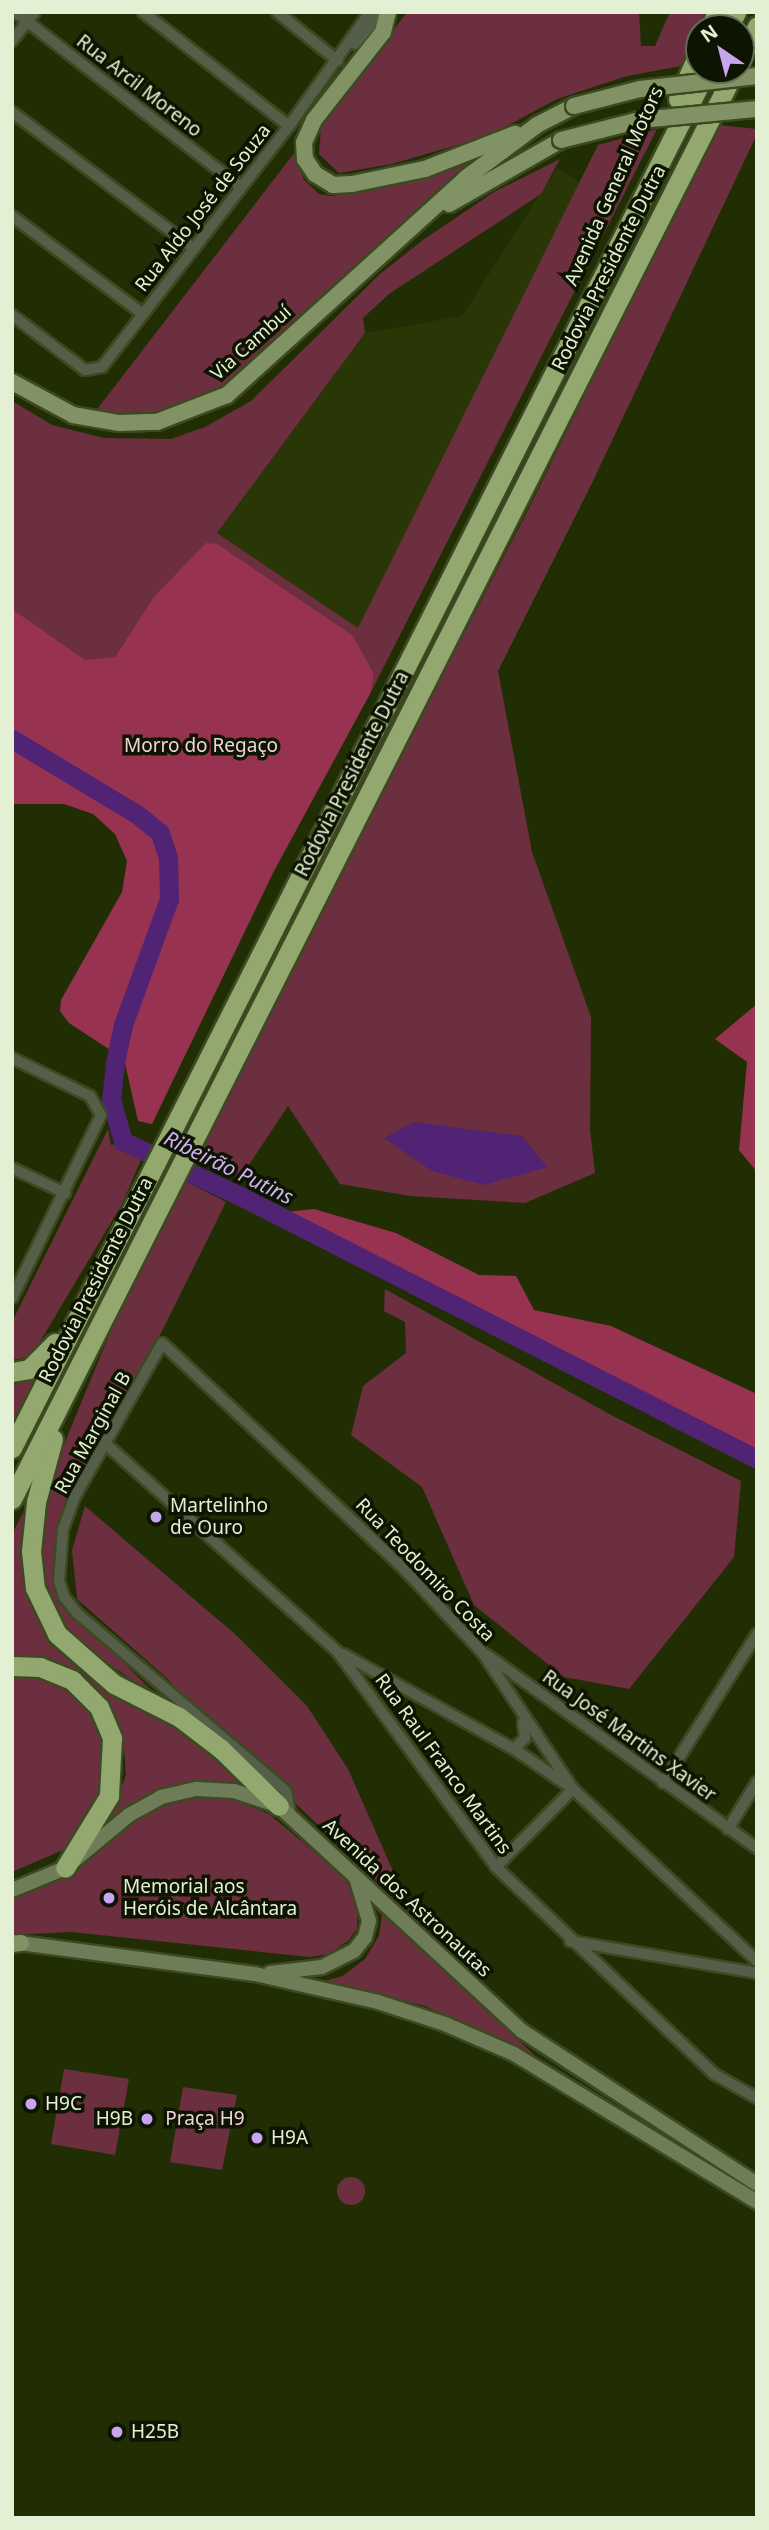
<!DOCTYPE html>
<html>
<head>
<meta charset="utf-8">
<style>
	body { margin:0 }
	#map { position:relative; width:769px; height:2530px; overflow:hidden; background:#212e04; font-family:"Noto Sans",sans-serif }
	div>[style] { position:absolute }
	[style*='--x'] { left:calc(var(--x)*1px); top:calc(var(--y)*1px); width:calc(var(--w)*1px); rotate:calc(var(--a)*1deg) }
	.built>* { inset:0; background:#283705 }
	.green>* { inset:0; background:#6c2f3f }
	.round { border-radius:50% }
	.forest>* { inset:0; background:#973351 }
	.water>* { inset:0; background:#502375 }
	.river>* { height:19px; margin:-9.5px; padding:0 9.5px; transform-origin:9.5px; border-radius:9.5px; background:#502375 }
	.roads { filter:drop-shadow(2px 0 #3c4921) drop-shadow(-2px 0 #3c4921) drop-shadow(0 2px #3c4921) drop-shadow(0 -2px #3c4921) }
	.minor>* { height:10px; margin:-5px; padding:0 5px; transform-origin:5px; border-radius:5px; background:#555e48 }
	.secondary>* { height:14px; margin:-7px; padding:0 7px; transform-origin:7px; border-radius:7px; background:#6e7c58 }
	.primary>* { height:16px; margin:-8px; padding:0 8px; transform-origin:8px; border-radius:8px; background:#819364 }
	.motorway>* { height:19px; margin:-9.5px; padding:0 9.5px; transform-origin:9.5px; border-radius:9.5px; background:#92a86f }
	.bridges { filter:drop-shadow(2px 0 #3c4921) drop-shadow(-2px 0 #3c4921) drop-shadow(0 2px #3c4921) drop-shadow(0 -2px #3c4921) }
	.primary-bridge>* { height:16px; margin:-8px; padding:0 8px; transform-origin:8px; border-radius:8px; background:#819364 }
	.dots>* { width:19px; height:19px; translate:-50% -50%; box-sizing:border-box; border:4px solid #0d1401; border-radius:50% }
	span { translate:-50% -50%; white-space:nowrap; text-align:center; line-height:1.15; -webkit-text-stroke:7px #0d1401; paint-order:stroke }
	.street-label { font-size:19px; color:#e4f0d3 }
	.park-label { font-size:19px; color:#f1d4d9 }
	.poi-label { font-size:19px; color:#e4f0d3 }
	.left { translate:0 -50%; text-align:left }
	.right { translate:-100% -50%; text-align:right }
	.water-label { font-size:21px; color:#d0b0f4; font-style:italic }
	.frame { position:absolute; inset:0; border:14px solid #e4f0d3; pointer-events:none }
	.north { position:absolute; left:685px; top:14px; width:70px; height:70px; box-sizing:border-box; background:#0d1401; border:2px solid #636c55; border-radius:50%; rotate:325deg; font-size:19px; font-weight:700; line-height:28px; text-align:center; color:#e4f0d3 }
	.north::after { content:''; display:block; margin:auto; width:24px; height:32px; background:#c8a6ef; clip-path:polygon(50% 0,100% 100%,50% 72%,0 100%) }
</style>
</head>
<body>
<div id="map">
	<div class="built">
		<div style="clip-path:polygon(557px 168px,582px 184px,358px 629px,217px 533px,365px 333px,462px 316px)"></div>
	</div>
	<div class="green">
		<div style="clip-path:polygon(407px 12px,639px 12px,641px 46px,655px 46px,670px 12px,706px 12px,681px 66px,627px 76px,557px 99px,488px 136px,392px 164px,339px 173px,319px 154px,321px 128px)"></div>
		<div style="clip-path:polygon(718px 125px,757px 129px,757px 134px,593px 481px,498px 671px,532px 852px,591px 1017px,590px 1130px,595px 1173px,525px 1203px,410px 1196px,340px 1184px,288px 1106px,241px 1177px,196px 1153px,526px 514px)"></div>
		<div style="clip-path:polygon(657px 129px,371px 692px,374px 674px,153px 598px,115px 657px,85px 661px,12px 609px,12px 401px,52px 425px,104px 438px,171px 439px,205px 427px,251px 401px,380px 274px,423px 240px,494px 192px,560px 159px,541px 194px,389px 294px,363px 318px,365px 333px,217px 533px,358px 628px,598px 145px)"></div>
		<div style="clip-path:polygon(295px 152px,304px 180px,319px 194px,331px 196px,369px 191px,477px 159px,225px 391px,157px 417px,126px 418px,95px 412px)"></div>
		<div style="clip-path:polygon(108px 1129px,111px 1145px,120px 1144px,143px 1155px,122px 1204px,41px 1340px,28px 1357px,12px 1360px,12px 1322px)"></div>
		<div style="clip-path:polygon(185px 1181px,226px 1202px,162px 1331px,82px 1473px,61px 1522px,54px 1559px,57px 1589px,65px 1604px,161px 1700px,71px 1638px,55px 1616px,38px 1566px,42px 1506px,67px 1437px,127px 1292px)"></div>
		<div style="clip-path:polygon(385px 1289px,611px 1415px,741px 1481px,734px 1557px,629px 1689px,564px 1677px,474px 1605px,422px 1487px,351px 1435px,363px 1386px,406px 1353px,405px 1322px,384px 1311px)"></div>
		<div style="clip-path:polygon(37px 1377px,12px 1424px,12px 1384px)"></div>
		<div style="clip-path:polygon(29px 1501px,22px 1546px,28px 1598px,43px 1625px,82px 1669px,123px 1701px,203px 1743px,252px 1788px,181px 1784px,133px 1802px,110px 1819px,126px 1775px,124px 1746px,114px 1713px,96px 1689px,76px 1673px,43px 1657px,12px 1658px,12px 1534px)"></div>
		<div style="clip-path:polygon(85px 1506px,236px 1635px,307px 1706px,348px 1769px,412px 1914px,276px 1785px,191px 1717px,169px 1680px,77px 1599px,72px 1550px)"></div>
		<div style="clip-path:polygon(32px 1672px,78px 1690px,109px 1738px,101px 1798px,85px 1824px,63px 1850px,12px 1872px,12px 1674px)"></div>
		<div style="clip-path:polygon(199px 1797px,235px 1800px,269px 1814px,344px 1877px,358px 1903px,357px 1929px,348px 1941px,328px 1954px,310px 1957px,71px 1932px,12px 1935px,12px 1895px,80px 1864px,152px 1809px)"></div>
		<div style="clip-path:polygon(383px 1909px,534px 2055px,425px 2006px,325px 1981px,343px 1976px,365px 1959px,379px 1936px)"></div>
		<div style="clip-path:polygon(64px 2069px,129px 2079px,115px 2155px,51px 2144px)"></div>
		<div style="clip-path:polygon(183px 2087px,237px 2095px,222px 2170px,170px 2162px)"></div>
		<div class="round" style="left:337px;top:2177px;width:28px;height:28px"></div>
	</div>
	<div class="forest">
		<div style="clip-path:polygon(206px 543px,217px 544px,352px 635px,374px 674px,371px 692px,273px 873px,152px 1124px,138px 1121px,124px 1059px,69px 1023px,60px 1011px,61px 1000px,122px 892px,127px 861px,115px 834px,93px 814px,64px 804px,12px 804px,12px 609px,85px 660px,115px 657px,153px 598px)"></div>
		<div style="clip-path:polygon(757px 1004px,757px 1172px,739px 1150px,747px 1062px,715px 1039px)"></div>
		<div style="clip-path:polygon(314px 1209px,396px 1233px,479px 1275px,516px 1276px,534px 1310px,611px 1326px,757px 1394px,757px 1459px,275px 1213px)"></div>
	</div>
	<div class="water">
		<div style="clip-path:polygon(414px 1122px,522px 1136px,547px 1167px,484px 1185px,432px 1171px,384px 1138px)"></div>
	</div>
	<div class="river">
		<div style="--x:12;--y:739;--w:147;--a:31.1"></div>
		<div style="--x:138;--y:815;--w:28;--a:39"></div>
		<div style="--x:160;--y:833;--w:25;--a:72"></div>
		<div style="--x:168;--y:857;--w:42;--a:88.6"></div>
		<div style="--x:169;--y:899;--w:134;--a:110.1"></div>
		<div style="--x:123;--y:1025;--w:39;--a:102"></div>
		<div style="--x:115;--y:1063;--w:36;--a:96"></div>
		<div style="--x:111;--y:1099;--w:44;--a:74.1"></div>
		<div style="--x:123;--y:1141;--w:127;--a:25.2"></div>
		<div style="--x:238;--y:1195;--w:582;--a:26.96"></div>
	</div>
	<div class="roads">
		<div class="minor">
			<div style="--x:15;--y:12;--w:286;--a:37.8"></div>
			<div style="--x:143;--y:12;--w:185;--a:38"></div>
			<div style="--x:277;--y:12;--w:78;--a:38.8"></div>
			<div style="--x:12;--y:41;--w:37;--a:-52"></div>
			<div style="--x:355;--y:44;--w:42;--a:-49.8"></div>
			<div style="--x:12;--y:112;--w:226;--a:36.9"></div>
			<div style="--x:12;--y:216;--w:164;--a:36.8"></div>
			<div style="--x:12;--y:315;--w:91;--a:37"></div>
			<div style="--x:85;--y:370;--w:17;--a:-10"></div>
			<div style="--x:102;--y:367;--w:305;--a:-52.2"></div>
			<div style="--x:289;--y:126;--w:140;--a:-54.6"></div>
			<div style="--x:12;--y:1058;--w:87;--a:26"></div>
			<div style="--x:90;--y:1096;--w:22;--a:60"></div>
			<div style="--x:101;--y:1115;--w:203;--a:115.9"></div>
			<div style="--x:12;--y:1168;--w:59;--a:25.3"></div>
			<div style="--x:106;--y:1444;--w:310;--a:41.9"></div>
			<div style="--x:337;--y:1651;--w:268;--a:53.6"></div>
			<div style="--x:496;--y:1867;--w:301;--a:43.5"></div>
			<div style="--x:714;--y:2074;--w:49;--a:29.2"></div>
			<div style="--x:343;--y:1654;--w:196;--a:29.1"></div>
			<div style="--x:514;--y:1749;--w:64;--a:34.2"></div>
			<div style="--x:487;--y:1655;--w:332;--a:35.6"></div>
			<div style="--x:514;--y:1749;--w:16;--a:-45"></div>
			<div style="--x:525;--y:1738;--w:16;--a:-97"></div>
			<div style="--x:663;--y:1783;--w:176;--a:-57.8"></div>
			<div style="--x:291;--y:1817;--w:26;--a:-101"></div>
			<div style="--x:286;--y:1791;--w:275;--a:-139.6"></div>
			<div style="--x:77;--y:1613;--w:21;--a:-129"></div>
			<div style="--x:64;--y:1597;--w:17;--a:-107"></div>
			<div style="--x:59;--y:1581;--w:52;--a:-85.6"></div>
			<div style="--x:63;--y:1529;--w:33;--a:-70"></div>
			<div style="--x:74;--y:1498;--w:178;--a:-60.4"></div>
			<div style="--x:162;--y:1343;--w:330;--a:43"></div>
			<div style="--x:403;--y:1568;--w:115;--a:46.8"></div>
			<div style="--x:482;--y:1652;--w:164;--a:56.4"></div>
			<div style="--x:573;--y:1789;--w:252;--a:43.1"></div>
			<div style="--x:728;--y:1829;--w:55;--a:-58.3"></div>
			<div style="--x:496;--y:1867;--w:110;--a:-45.4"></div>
			<div style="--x:570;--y:1941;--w:190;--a:9.7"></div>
		</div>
		<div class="secondary">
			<div style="--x:12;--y:1890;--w:57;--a:-22.5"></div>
			<div style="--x:65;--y:1868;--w:83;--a:-39.6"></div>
			<div style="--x:129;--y:1815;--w:37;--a:-29"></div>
			<div style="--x:161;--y:1797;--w:37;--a:-13"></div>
			<div style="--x:197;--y:1789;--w:37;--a:3"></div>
			<div style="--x:234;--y:1791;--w:47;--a:18.4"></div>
			<div style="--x:279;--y:1806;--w:331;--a:42.8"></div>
			<div style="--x:522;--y:2031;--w:280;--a:33.1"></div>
			<div style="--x:12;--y:1942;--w:245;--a:7.5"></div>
			<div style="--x:255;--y:1974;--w:126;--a:12.8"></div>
			<div style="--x:378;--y:2002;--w:71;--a:18.2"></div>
			<div style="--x:445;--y:2024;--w:75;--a:23.5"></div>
			<div style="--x:514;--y:2054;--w:285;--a:31.3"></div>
			<div style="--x:270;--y:1973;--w:52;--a:-6.6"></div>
			<div style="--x:322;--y:1967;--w:36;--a:-27"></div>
			<div style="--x:354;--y:1951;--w:18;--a:-52"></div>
			<div style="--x:365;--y:1937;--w:16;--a:-76"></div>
			<div style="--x:369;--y:1921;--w:42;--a:-106.7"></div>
		</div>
		<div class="primary">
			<div style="--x:388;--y:12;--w:21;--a:104"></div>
			<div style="--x:383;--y:32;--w:112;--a:128.1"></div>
			<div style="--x:314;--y:120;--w:24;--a:114"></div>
			<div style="--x:304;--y:142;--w:17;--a:87"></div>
			<div style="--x:305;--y:159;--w:18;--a:56"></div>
			<div style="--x:315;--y:174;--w:21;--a:31"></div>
			<div style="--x:333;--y:185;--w:19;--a:-3"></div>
			<div style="--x:352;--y:184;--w:75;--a:-11.6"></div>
			<div style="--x:425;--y:169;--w:97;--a:-21.3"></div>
			<div style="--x:449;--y:204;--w:129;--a:-29.7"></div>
			<div style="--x:12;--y:382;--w:69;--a:28.4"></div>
			<div style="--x:73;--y:415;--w:47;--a:9.9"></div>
			<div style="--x:119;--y:423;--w:38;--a:-2"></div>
			<div style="--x:157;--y:422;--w:75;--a:-21.1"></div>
			<div style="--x:227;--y:395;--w:323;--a:-42.2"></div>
			<div style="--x:466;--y:178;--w:89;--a:-36.7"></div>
			<div style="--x:537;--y:125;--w:42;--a:-27.2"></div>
			<div style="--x:12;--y:1944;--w:9;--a:-6"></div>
		</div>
		<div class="motorway">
			<div style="--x:710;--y:28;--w:17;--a:-66"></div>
			<div style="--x:728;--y:28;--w:18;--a:-63"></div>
			<div style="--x:741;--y:58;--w:36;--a:-63"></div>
			<div style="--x:678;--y:99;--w:51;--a:-65.9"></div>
			<div style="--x:12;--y:1372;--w:17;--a:-10"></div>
			<div style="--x:29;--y:1369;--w:37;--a:-45"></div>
			<div style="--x:53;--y:1439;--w:65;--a:105.1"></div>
			<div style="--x:36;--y:1502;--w:49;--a:95.8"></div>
			<div style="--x:31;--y:1551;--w:37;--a:84"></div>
			<div style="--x:35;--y:1588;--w:51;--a:64.4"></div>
			<div style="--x:57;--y:1634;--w:76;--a:41.3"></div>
			<div style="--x:114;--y:1684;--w:73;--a:26.9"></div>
			<div style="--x:179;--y:1717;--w:53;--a:37.3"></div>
			<div style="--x:221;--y:1749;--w:81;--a:44.5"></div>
			<div style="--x:12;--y:1448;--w:1543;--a:-63.24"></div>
			<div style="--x:12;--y:1499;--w:1601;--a:-63.16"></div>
			<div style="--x:12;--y:1666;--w:28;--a:2"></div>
			<div style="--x:40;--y:1667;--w:35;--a:22"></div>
			<div style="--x:72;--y:1680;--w:38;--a:45"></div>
			<div style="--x:99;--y:1707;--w:34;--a:67"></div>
			<div style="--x:112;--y:1738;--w:58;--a:93"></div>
			<div style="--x:109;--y:1796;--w:84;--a:121.4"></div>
		</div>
	</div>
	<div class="bridges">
		<div class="primary-bridge">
			<div style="--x:574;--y:106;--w:68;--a:-14.4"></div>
			<div style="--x:640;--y:89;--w:118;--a:-6.3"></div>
			<div style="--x:561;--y:140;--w:81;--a:-14.2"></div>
			<div style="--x:640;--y:120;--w:118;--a:-5.4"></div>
		</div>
	</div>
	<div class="dots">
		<div style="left:156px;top:1517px;background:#c8a6ef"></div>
		<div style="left:109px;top:1898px;background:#c8a6ef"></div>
		<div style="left:31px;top:2104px;background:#c8a6ef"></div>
		<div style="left:147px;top:2119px;background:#c8a6ef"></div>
		<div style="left:257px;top:2138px;background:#c8a6ef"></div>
		<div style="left:117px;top:2432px;background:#c8a6ef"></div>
	</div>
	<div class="street-label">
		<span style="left:139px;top:86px;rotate:38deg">Rua Arcil Moreno</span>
		<span style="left:614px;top:186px;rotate:-66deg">Avenida General Motors</span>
		<span style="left:203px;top:208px;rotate:-52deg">Rua Aldo José de Souza</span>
		<span style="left:609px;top:268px;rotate:-63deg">Rodovia Presidente Dutra</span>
		<span style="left:251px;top:343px;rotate:-42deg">Via Cambuí</span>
		<span style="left:352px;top:774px;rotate:-63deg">Rodovia Presidente Dutra</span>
		<span style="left:96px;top:1280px;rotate:-63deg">Rodovia Presidente Dutra</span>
		<span style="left:93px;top:1433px;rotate:-61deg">Rua Marginal B</span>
		<span style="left:425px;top:1570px;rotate:46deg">Rua Teodomiro Costa</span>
		<span style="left:629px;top:1736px;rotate:36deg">Rua José Martins Xavier</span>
		<span style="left:443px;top:1764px;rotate:54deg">Rua Raul Franco Martins</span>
		<span style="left:407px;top:1898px;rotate:43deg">Avenida dos Astronautas</span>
	</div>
	<div class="park-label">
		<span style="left:201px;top:746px">Morro do Regaço</span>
		<span style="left:205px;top:2119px">Praça H9</span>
	</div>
	<div class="poi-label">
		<span class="left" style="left:170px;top:1517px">Martelinho<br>de Ouro</span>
		<span class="left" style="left:123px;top:1898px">Memorial aos<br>Heróis de Alcântara</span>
		<span class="left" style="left:45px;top:2104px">H9C</span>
		<span class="right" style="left:133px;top:2119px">H9B</span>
		<span class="left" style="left:271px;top:2138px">H9A</span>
		<span class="left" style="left:131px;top:2432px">H25B</span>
	</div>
	<div class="water-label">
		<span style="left:229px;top:1167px;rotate:26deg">Ribeirão Putins</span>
	</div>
	<div class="frame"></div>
	<div class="north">N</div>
</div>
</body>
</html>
